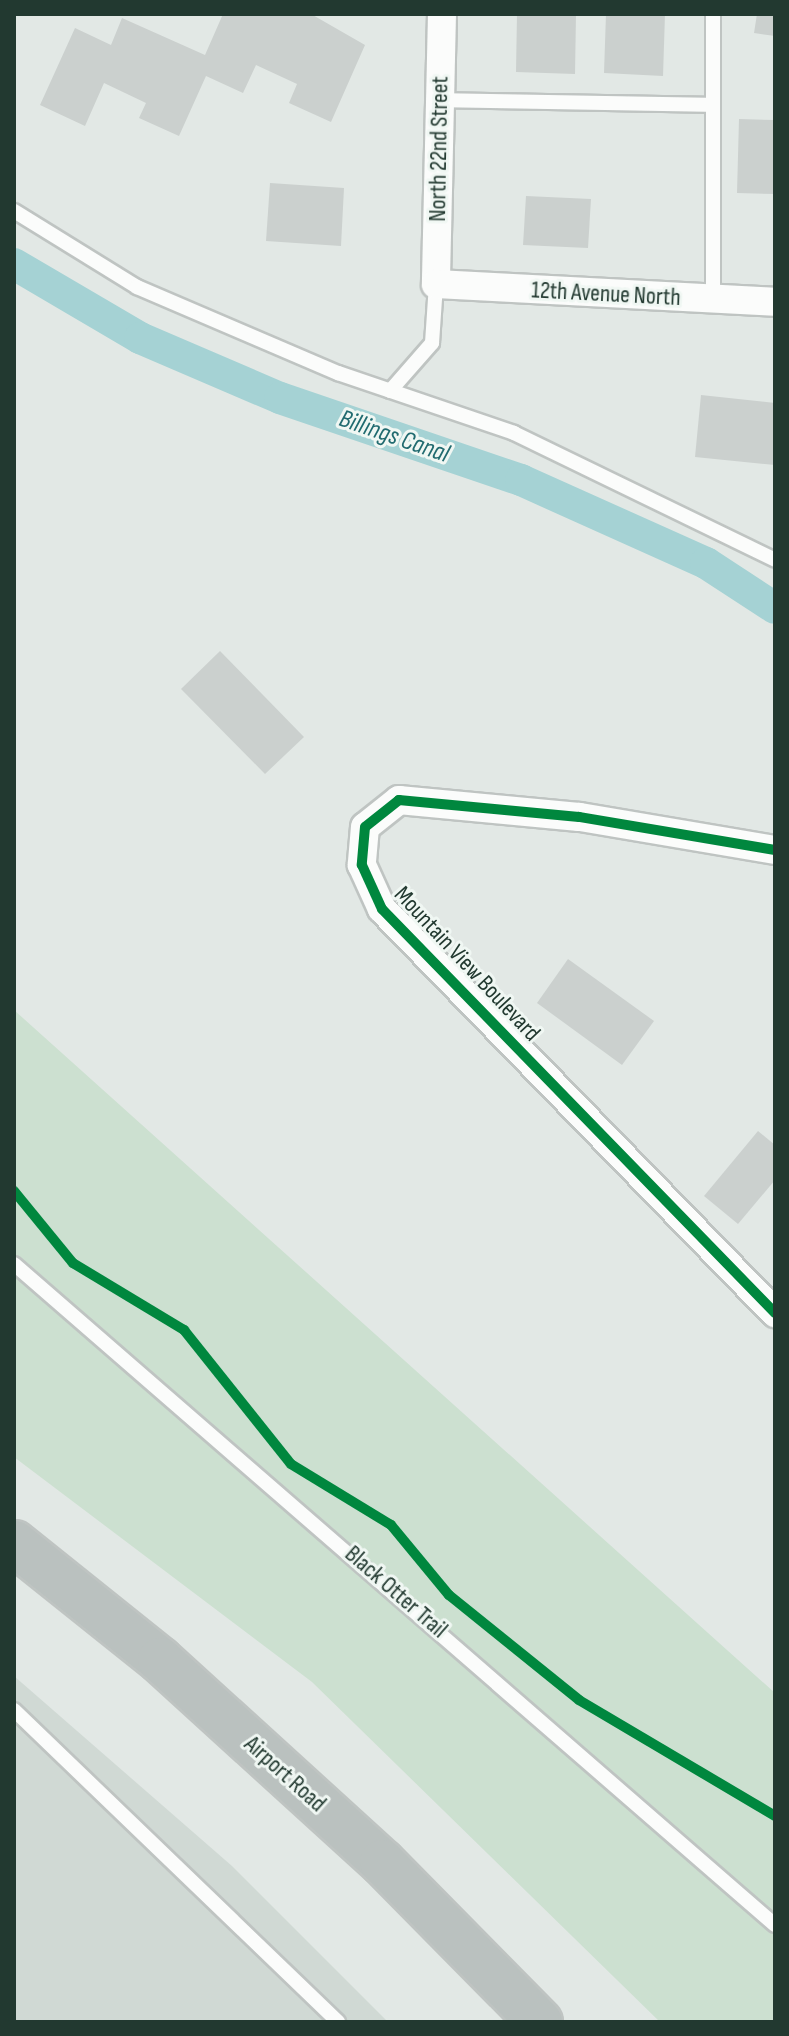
<!DOCTYPE html>
<html>
<head>
<meta charset="utf-8">
<style>
	body { margin:0 }
	#map { position:relative; width:789px; height:2036px; overflow:hidden; background:#e2e8e5; font-family:"Sofia Sans Condensed",sans-serif }
	div>[style] { position:absolute }
	[style*='--x'] { left:calc(var(--x)*1px); top:calc(var(--y)*1px); width:calc(var(--w)*1px); rotate:calc(var(--a)*1deg) }
	.built>* { inset:0; background:#d0d9d4 }
	.green>* { inset:0; background:#cce0d0 }
	.canal>* { height:32px; margin:-16px; padding:0 16px; transform-origin:16px; border-radius:16px; background:#a5d2d4 }
	.building>* { inset:0; background:#cbd0ce }
	.roads { filter:drop-shadow(2px 0 #bfc4c2) drop-shadow(-2px 0 #bfc4c2) drop-shadow(0 2px #bfc4c2) drop-shadow(0 -2px #bfc4c2) }
	.lane>* { height:14px; margin:-7px; padding:0 7px; transform-origin:7px; border-radius:7px; background:#fbfcfb }
	.street>* { height:28px; margin:-14px; padding:0 14px; transform-origin:14px; border-radius:14px; background:#fbfcfb }
	.highway>* { height:44px; margin:-22px; padding:0 22px; transform-origin:22px; border-radius:22px; background:#bac1bf }
	.cycleway>* { height:10px; margin:-5px; padding:0 5px; transform-origin:5px; border-radius:5px; background:#00873e }
	span { translate:-50% -50%; white-space:nowrap; text-align:center; line-height:1.15; -webkit-text-stroke:6px #f0f7f3; paint-order:stroke }
	.street-label { font-size:24px; color:#223930 }
	.water-label { font-size:26px; color:#216b70; font-style:italic }
	.frame { position:absolute; inset:0; border:16px solid #223930; pointer-events:none }
</style>
</head>
<body>
<div id="map">
	<div class="built">
		<div style="clip-path:polygon(14px 1676px,232px 1866px,388px 2022px,14px 2022px)"></div>
	</div>
	<div class="green">
		<div style="clip-path:polygon(14px 1010px,775px 1693px,775px 2022px,660px 2022px,312px 1682px,14px 1457px)"></div>
	</div>
	<div class="canal">
		<div style="--x:14;--y:264;--w:146;--a:30.4"></div>
		<div style="--x:140;--y:338;--w:152;--a:23.2"></div>
		<div style="--x:280;--y:398;--w:255;--a:18.8"></div>
		<div style="--x:521;--y:480;--w:203;--a:24.2"></div>
		<div style="--x:706;--y:563;--w:82;--a:33.1"></div>
	</div>
	<div class="building">
		<div style="clip-path:polygon(223px 14px,311px 14px,365px 45px,331px 122px,289px 103px,297px 84px,256px 65px,243px 93px,206px 76px,179px 136px,139px 118px,146px 103px,104px 83px,85px 126px,40px 105px,75px 28px,111px 45px,122px 18px,205px 55px)"></div>
		<div style="clip-path:polygon(517px 14px,576px 14px,575px 74px,516px 72px)"></div>
		<div style="clip-path:polygon(606px 14px,665px 14px,663px 76px,604px 73px)"></div>
		<div style="clip-path:polygon(757px 14px,775px 14px,775px 36px,754px 33px)"></div>
		<div style="clip-path:polygon(739px 119px,775px 120px,775px 194px,737px 193px)"></div>
		<div style="clip-path:polygon(270px 183px,344px 188px,341px 246px,266px 241px)"></div>
		<div style="clip-path:polygon(526px 196px,591px 199px,588px 248px,523px 245px)"></div>
		<div style="clip-path:polygon(701px 395px,775px 403px,775px 465px,695px 457px)"></div>
		<div style="clip-path:polygon(220px 651px,304px 737px,265px 774px,181px 689px)"></div>
		<div style="clip-path:polygon(568px 959px,654px 1021px,622px 1065px,537px 1003px)"></div>
		<div style="clip-path:polygon(758px 1131px,775px 1145px,775px 1180px,738px 1224px,704px 1196px)"></div>
	</div>
	<div class="roads">
		<div class="lane">
			<div style="--x:440;--y:100;--w:273;--a:1"></div>
			<div style="--x:14;--y:211;--w:145;--a:31.7"></div>
			<div style="--x:137;--y:287;--w:219;--a:23.2"></div>
			<div style="--x:338;--y:373;--w:186;--a:18.8"></div>
			<div style="--x:514;--y:433;--w:290;--a:25.9"></div>
			<div style="--x:713;--y:300;--w:286;--a:-90"></div>
			<div style="--x:390;--y:391;--w:64;--a:-48.8"></div>
			<div style="--x:432;--y:343;--w:59;--a:-86.1"></div>
			<div style="--x:14;--y:1264;--w:1008;--a:40.98"></div>
			<div style="--x:14;--y:1710;--w:450;--a:43.9"></div>
		</div>
		<div class="street">
			<div style="--x:442;--y:14;--w:270;--a:91.3"></div>
			<div style="--x:436;--y:284;--w:339;--a:3"></div>
			<div style="--x:775;--y:850;--w:199;--a:-170.4"></div>
			<div style="--x:579;--y:817;--w:181;--a:-174.6"></div>
			<div style="--x:399;--y:800;--w:43;--a:141.5"></div>
			<div style="--x:365;--y:827;--w:38;--a:95"></div>
			<div style="--x:362;--y:865;--w:48;--a:65.6"></div>
			<div style="--x:382;--y:909;--w:564;--a:45.79"></div>
		</div>
		<div class="highway">
			<div style="--x:14;--y:1543;--w:187;--a:38.7"></div>
			<div style="--x:160;--y:1660;--w:300;--a:42.3"></div>
			<div style="--x:382;--y:1862;--w:225;--a:45.4"></div>
		</div>
	</div>
	<div class="cycleway">
		<div style="--x:775;--y:850;--w:199;--a:-170.4"></div>
		<div style="--x:579;--y:817;--w:181;--a:-174.6"></div>
		<div style="--x:399;--y:800;--w:43;--a:141.5"></div>
		<div style="--x:365;--y:827;--w:38;--a:95"></div>
		<div style="--x:362;--y:865;--w:48;--a:65.6"></div>
		<div style="--x:382;--y:909;--w:564;--a:45.79"></div>
		<div style="--x:14;--y:1191;--w:93;--a:50.7"></div>
		<div style="--x:73;--y:1263;--w:130;--a:31.1"></div>
		<div style="--x:184;--y:1330;--w:171;--a:51.4"></div>
		<div style="--x:291;--y:1464;--w:117;--a:31.4"></div>
		<div style="--x:391;--y:1525;--w:91;--a:50.4"></div>
		<div style="--x:449;--y:1595;--w:167;--a:38.9"></div>
		<div style="--x:579;--y:1700;--w:228;--a:30.6"></div>
	</div>
	<div class="street-label">
		<span style="left:439px;top:149px;rotate:-89deg">North 22nd Street</span>
		<span style="left:606px;top:294px;rotate:3deg">12th Avenue North</span>
		<span style="left:467px;top:964px;rotate:47deg">Mountain View Boulevard</span>
		<span style="left:396px;top:1592px;rotate:41deg">Black Otter Trail</span>
		<span style="left:285px;top:1774px;rotate:42deg">Airport Road</span>
	</div>
	<div class="water-label">
		<span style="left:394px;top:437px;rotate:19deg">Billings Canal</span>
	</div>
	<div class="frame"></div>
</div>
</body>
</html>
